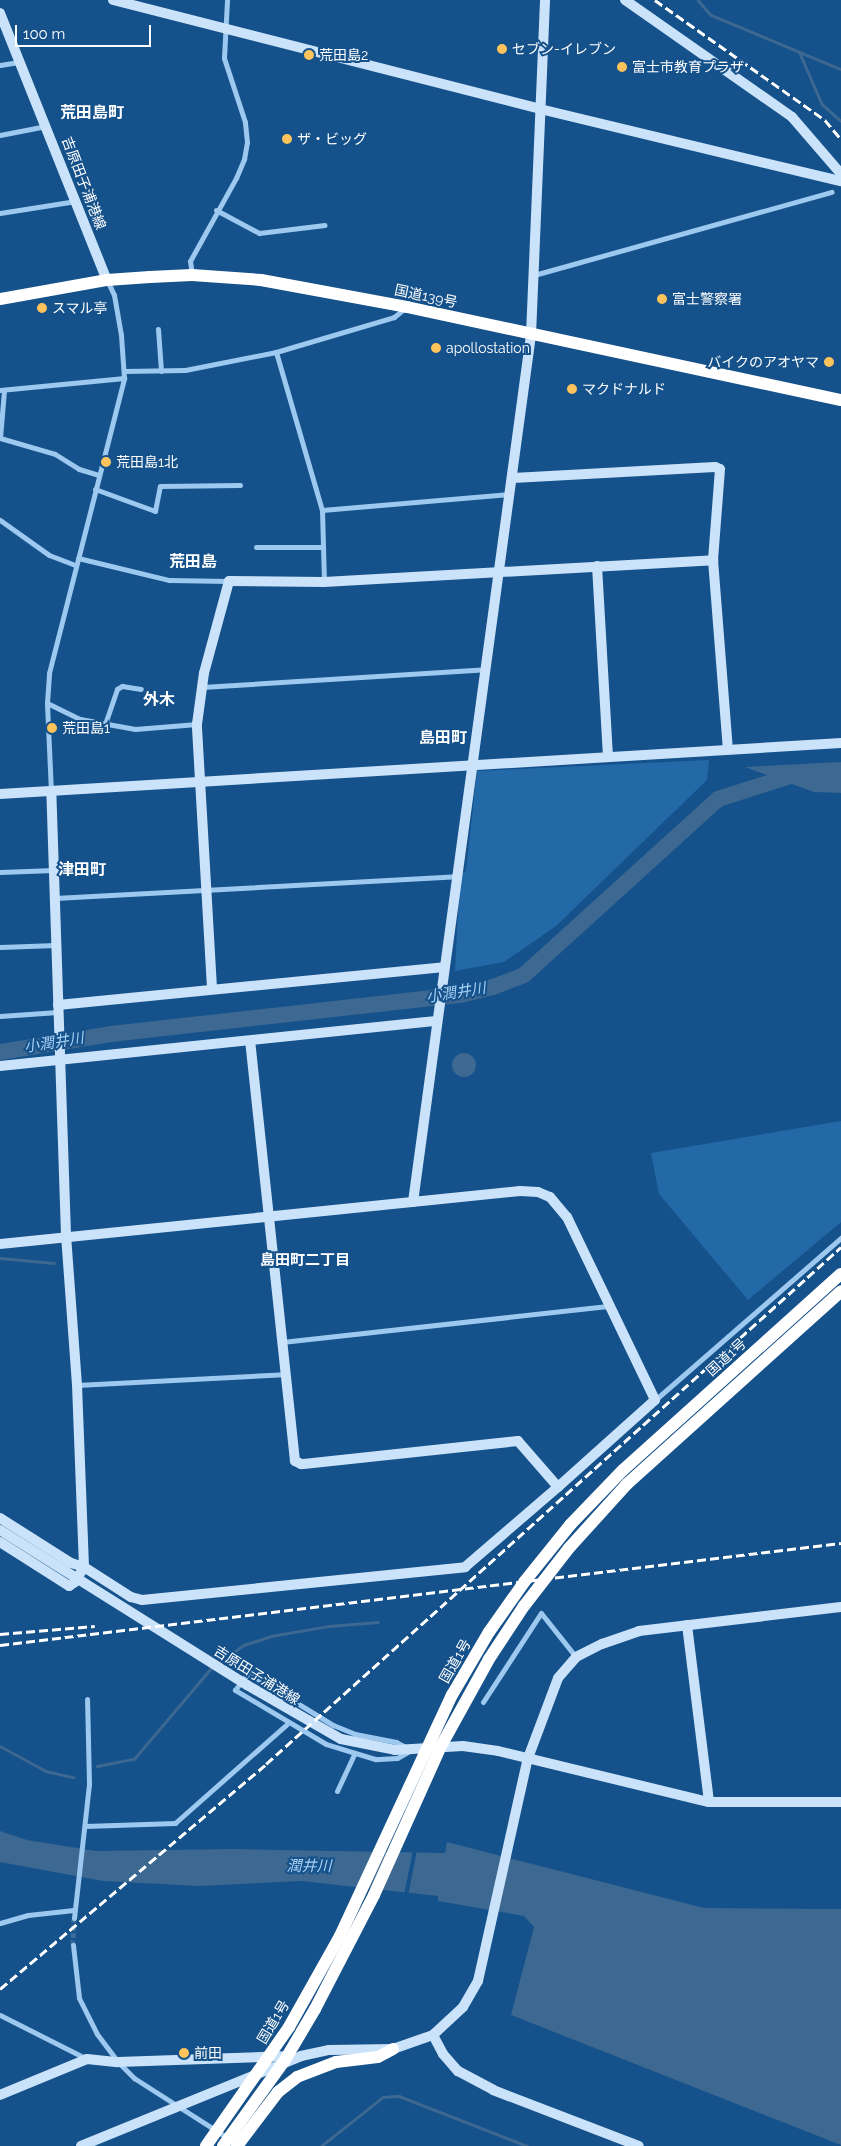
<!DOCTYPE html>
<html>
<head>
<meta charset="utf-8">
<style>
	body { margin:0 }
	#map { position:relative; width:841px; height:2146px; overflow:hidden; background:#15518a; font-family:Raleway,"Noto Sans JP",sans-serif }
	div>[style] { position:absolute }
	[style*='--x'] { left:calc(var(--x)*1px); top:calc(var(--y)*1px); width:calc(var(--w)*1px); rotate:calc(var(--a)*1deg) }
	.green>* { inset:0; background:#2469a7 }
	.water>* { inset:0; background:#3c6891 }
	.round { border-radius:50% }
	.pier>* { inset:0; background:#15518a }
	.stream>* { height:2.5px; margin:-1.25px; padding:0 1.25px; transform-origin:1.25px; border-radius:1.25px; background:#3c6891 }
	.river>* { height:16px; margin:-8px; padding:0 8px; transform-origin:8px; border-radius:8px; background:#3c6891 }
	.street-tunnel>* { height:5px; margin-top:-2.5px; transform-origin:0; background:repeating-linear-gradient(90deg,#386b9c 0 5px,transparent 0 7.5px) }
	.street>* { height:5px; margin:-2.5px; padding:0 2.5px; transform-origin:2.5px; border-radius:2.5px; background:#9dc8ef }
	.secondary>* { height:10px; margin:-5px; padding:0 5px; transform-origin:5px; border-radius:5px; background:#cae3fa }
	.highway>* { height:12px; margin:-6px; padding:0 6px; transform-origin:6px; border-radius:6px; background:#fff }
	.rail>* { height:2.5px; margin-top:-1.25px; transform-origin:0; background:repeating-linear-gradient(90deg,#fff 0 9px,transparent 0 13px) }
	.dots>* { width:14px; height:14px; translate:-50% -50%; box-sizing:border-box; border:2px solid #15518a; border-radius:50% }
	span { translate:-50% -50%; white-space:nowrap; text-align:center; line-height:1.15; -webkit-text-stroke:4px #15518a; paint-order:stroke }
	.poi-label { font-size:14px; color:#fff }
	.left { translate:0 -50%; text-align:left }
	.right { translate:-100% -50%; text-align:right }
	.street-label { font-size:14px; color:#fff }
	.water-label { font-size:15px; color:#a8d2f6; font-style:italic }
	.neighbourhood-label { font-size:15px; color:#fff; font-weight:700 }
	.quarter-label { font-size:16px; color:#fff; font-weight:700 }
	.scale { position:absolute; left:15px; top:25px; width:136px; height:22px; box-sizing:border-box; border:2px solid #fff; border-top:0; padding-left:6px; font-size:15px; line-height:18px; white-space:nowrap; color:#fff; -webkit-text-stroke:4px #15518a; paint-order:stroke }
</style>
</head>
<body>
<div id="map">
	<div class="green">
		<div style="clip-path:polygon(709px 760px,707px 780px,556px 926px,504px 962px,455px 971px,460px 875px,466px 871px,477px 771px)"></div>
		<div style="clip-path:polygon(841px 1121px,841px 1222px,748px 1300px,659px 1194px,651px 1153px)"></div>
	</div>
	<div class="water">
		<div style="clip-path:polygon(841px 762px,841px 793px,814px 792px,745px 767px)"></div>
		<div class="round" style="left:452px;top:1053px;width:24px;height:24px"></div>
		<div style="clip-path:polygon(0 1831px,27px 1840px,96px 1851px,234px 1849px,445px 1853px,447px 1842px,704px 1908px,841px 1909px,841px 2145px,511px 2015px,534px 1927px,524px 1916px,438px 1901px,438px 1896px,301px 1881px,199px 1886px,103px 1881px,0 1862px)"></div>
	</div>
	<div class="pier">
		<div style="clip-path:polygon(413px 1850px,417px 1850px,408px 1896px,404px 1895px)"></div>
	</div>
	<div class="stream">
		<div style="--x:698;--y:0;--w:20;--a:49"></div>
		<div style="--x:711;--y:15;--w:141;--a:22.6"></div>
		<div style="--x:800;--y:53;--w:56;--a:66.7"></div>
		<div style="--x:822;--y:104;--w:25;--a:42"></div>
		<div style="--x:0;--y:1258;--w:54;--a:5.3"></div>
		<div style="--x:218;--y:1663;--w:32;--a:-35"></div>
		<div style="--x:244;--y:1645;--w:28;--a:-18"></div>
		<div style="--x:271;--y:1636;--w:59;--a:-9.8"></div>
		<div style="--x:329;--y:1626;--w:49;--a:-4.7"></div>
		<div style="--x:0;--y:1746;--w:52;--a:28.5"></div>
		<div style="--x:46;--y:1771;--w:28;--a:13"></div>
		<div style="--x:97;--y:1766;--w:38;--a:-11"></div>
		<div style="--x:134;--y:1759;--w:122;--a:-49.7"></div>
		<div style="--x:321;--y:2146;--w:79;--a:-38.3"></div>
		<div style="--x:383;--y:2097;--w:16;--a:-4"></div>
		<div style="--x:399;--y:2096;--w:137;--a:21.3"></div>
	</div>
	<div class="river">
		<div style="--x:0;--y:1052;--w:112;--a:-9.2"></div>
		<div style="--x:111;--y:1034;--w:352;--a:-6.4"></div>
		<div style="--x:461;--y:995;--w:33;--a:-14"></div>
		<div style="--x:493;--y:987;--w:33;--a:-21"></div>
		<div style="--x:524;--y:975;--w:262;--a:-42.2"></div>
		<div style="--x:718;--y:799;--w:83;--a:-17.6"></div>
		<div style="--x:797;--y:774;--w:44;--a:3.9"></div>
	</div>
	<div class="street-tunnel">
		<div style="--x:73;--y:1945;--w:27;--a:-88"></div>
	</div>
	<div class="street">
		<div style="--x:0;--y:65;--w:19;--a:-9"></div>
		<div style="--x:0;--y:135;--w:47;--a:-11.1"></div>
		<div style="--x:216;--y:210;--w:49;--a:28.1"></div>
		<div style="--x:259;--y:233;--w:66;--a:-6.9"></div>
		<div style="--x:0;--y:213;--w:77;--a:-9"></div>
		<div style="--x:192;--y:275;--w:14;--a:-98"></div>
		<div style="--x:190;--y:261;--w:95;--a:-61"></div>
		<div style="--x:236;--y:178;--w:21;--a:-67"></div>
		<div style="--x:244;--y:159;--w:17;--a:-80"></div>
		<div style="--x:247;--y:142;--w:20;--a:-96"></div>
		<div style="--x:245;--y:122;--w:67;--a:-108.2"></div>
		<div style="--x:224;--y:58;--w:58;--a:-87"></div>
		<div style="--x:534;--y:275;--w:309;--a:-15.6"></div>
		<div style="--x:158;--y:329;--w:42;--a:85.9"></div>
		<div style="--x:276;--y:352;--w:165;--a:73.8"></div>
		<div style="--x:322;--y:510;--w:72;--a:88.4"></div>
		<div style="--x:124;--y:371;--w:61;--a:-0.9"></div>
		<div style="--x:185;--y:370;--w:93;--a:-11.2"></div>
		<div style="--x:276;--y:352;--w:123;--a:-16.5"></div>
		<div style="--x:394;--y:317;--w:13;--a:-39"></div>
		<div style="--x:0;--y:390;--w:125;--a:-5.5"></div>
		<div style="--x:0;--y:438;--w:57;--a:16.2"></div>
		<div style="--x:55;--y:454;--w:28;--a:32"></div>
		<div style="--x:79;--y:469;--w:21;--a:17"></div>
		<div style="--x:0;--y:438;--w:48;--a:-85.2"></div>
		<div style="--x:95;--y:489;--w:64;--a:20.1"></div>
		<div style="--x:155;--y:511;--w:25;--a:-79"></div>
		<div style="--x:160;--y:486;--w:80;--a:-0.7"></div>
		<div style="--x:322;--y:510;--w:189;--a:-4.9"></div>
		<div style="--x:0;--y:520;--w:60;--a:35.5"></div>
		<div style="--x:49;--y:555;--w:28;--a:21"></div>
		<div style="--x:256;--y:547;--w:67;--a:0"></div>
		<div style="--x:78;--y:558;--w:94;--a:13.6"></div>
		<div style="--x:169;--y:580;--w:60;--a:1"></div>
		<div style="--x:202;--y:687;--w:284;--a:-3.6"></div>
		<div style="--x:47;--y:703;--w:37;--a:26"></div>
		<div style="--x:80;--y:719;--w:56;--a:10.3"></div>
		<div style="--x:135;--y:729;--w:62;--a:-4.6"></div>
		<div style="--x:105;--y:724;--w:37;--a:-71"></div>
		<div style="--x:117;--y:689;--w:6;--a:-31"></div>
		<div style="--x:122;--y:686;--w:19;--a:9"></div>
		<div style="--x:51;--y:792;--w:89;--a:-92.6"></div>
		<div style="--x:47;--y:703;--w:30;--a:-86"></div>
		<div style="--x:49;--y:673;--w:304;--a:-75.7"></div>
		<div style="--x:124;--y:378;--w:43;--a:-94"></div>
		<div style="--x:121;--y:335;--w:41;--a:-99.9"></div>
		<div style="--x:114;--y:295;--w:17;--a:-115"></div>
		<div style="--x:0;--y:872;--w:54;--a:-2.1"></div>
		<div style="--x:55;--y:898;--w:402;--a:-3.1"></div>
		<div style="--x:0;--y:947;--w:56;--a:-2"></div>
		<div style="--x:0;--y:1016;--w:58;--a:-3.9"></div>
		<div style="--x:282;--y:1342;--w:330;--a:-6.3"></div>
		<div style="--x:77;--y:1385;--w:207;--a:-3"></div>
		<div style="--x:655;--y:1400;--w:247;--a:-41.1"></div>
		<div style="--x:248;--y:1673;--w:100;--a:31.5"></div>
		<div style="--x:333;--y:1725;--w:24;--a:22"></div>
		<div style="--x:355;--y:1734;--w:42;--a:11"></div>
		<div style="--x:396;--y:1742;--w:17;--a:28"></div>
		<div style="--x:411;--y:1750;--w:16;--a:150"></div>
		<div style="--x:397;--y:1758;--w:22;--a:177"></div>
		<div style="--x:375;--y:1759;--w:51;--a:-163"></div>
		<div style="--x:326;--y:1744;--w:106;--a:-149.3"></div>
		<div style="--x:235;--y:1690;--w:21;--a:-53"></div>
		<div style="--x:483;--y:1702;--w:106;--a:-56.9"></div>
		<div style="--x:541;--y:1613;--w:56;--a:51.5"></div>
		<div style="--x:337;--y:1791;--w:40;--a:-65"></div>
		<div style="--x:85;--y:1826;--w:90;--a:-1.9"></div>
		<div style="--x:175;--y:1823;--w:149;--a:-41.5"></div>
		<div style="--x:74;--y:1918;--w:135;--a:-83.6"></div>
		<div style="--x:89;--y:1784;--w:85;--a:-91.3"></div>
		<div style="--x:0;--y:1923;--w:29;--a:-16"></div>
		<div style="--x:28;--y:1915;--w:46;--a:-6.2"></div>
		<div style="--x:73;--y:1945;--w:53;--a:83.5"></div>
		<div style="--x:79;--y:1998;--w:40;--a:63.4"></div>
		<div style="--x:97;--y:2034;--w:35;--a:53"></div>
		<div style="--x:118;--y:2062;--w:23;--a:45"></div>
		<div style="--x:134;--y:2078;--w:112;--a:32.6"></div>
		<div style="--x:0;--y:2015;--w:97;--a:26.8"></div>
	</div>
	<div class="secondary">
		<div style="--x:113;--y:0;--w:441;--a:14.3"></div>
		<div style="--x:540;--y:109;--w:309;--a:13.5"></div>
		<div style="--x:625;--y:0;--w:204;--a:35"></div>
		<div style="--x:792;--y:117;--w:75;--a:49.3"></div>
		<div style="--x:0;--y:13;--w:288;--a:68.2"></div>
		<div style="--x:513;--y:478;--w:202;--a:-3.1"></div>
		<div style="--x:715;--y:467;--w:5;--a:22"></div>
		<div style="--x:720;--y:469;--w:91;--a:94.4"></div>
		<div style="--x:713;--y:560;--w:190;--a:85.5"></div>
		<div style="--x:597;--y:566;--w:190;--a:86.7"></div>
		<div style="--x:0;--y:794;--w:843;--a:-3.47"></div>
		<div style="--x:212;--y:988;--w:264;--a:-93.3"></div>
		<div style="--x:197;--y:724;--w:51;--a:-82.2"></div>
		<div style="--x:204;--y:673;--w:95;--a:-74.8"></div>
		<div style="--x:229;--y:581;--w:95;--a:0.6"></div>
		<div style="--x:324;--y:582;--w:390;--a:-3.2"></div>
		<div style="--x:58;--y:1005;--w:388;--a:-5.6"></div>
		<div style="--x:0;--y:1066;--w:439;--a:-5.9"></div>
		<div style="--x:413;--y:1202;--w:875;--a:-82.25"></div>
		<div style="--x:531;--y:335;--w:335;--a:-87.6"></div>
		<div style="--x:0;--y:1244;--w:523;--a:-5.82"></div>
		<div style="--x:520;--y:1191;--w:18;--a:3"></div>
		<div style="--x:538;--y:1192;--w:13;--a:23"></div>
		<div style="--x:550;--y:1197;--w:26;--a:50"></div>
		<div style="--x:567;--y:1217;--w:203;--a:64.3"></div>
		<div style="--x:655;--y:1400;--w:130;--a:138.1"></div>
		<div style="--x:0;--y:1518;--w:84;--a:32.4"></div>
		<div style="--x:71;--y:1563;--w:14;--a:17"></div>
		<div style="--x:84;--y:1567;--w:56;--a:32.6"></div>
		<div style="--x:131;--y:1597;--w:11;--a:15"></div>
		<div style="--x:142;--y:1600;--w:325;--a:-5.8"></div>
		<div style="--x:465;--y:1567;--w:123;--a:-40.7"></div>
		<div style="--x:558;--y:1487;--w:61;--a:-131"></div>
		<div style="--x:518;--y:1441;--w:218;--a:173.9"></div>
		<div style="--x:301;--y:1464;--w:7;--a:-153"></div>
		<div style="--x:295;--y:1461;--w:422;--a:-96.1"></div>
		<div style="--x:0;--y:1530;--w:292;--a:32.1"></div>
		<div style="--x:247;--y:1685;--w:108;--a:29.9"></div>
		<div style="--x:341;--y:1739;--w:55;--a:11.5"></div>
		<div style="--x:395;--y:1750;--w:68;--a:-3.4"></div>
		<div style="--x:463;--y:1746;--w:35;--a:8"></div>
		<div style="--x:498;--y:1751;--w:217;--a:13.6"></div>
		<div style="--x:709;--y:1802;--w:132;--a:0"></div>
		<div style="--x:0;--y:1542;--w:82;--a:32.5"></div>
		<div style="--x:69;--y:1586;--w:7;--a:-34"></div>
		<div style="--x:75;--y:1582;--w:17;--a:-59"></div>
		<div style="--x:84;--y:1567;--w:182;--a:-92.2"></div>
		<div style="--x:77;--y:1385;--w:150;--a:-94.2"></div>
		<div style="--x:66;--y:1235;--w:442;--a:-91.9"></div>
		<div style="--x:687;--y:1625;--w:178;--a:82.9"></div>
		<div style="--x:433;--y:2035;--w:21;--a:62"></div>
		<div style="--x:443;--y:2054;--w:23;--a:49"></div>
		<div style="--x:458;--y:2071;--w:40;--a:28"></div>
		<div style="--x:493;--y:2090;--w:156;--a:21"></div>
		<div style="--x:0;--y:2095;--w:94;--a:-22.5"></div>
		<div style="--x:87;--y:2059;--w:31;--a:6"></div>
		<div style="--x:118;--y:2062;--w:174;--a:-2"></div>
		<div style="--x:81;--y:2146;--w:238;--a:-22.2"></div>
		<div style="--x:301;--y:2056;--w:29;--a:-12"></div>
		<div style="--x:329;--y:2050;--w:64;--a:-0.9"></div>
		<div style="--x:393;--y:2049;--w:42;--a:-19.3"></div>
		<div style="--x:433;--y:2035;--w:41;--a:-43"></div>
		<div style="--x:463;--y:2007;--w:30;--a:-60"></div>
		<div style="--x:478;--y:1981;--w:229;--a:-77.4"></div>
		<div style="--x:528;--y:1758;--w:85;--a:-69.4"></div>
		<div style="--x:558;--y:1678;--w:28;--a:-49"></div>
		<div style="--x:576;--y:1657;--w:29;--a:-27"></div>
		<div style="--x:602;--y:1644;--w:39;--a:-19"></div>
		<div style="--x:639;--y:1631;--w:203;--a:-6.8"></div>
	</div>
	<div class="highway">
		<div style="--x:0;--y:299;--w:109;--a:-10.1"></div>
		<div style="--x:107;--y:280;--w:43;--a:-4"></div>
		<div style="--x:150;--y:277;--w:42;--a:-2.7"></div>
		<div style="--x:192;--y:275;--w:69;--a:4.1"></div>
		<div style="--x:261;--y:280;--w:148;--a:10.5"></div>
		<div style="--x:407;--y:307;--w:444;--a:12.1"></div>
		<div style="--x:206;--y:2146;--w:145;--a:-55.1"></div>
		<div style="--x:289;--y:2027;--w:104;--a:-60.7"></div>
		<div style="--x:340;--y:1936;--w:266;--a:-65.1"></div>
		<div style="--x:452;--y:1695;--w:73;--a:-59.6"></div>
		<div style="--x:489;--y:1632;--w:62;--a:-54.8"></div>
		<div style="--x:525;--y:1581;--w:72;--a:-51.2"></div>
		<div style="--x:570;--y:1525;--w:76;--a:-46.1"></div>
		<div style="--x:623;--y:1470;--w:293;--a:-42"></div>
		<div style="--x:223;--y:2146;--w:106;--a:-54.2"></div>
		<div style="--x:285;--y:2060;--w:59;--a:-59.5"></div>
		<div style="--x:315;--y:2009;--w:128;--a:-62.6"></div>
		<div style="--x:374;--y:1895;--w:163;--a:-65.8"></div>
		<div style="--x:441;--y:1746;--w:99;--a:-61.1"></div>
		<div style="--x:489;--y:1659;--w:64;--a:-56.6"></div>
		<div style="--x:524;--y:1606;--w:73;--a:-52.2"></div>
		<div style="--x:569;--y:1548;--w:86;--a:-47.8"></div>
		<div style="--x:627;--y:1484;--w:288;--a:-42"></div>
		<div style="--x:237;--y:2146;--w:68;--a:-52.8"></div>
		<div style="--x:278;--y:2092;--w:24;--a:-38"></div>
		<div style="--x:297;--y:2077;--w:42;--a:-21"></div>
		<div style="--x:336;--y:2062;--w:42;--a:-6.8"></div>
		<div style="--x:378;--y:2057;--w:17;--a:-28"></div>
	</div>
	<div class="rail">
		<div style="--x:655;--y:0;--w:208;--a:35.2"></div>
		<div style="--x:825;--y:120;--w:25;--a:50"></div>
		<div style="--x:0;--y:1634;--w:95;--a:-4.8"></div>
		<div style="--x:0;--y:1645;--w:847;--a:-6.92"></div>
		<div style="--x:0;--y:1989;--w:348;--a:-40.2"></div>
		<div style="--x:266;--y:1764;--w:773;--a:-41.96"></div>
	</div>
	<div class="dots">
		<div style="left:502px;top:49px;background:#ffc35b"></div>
		<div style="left:309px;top:55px;background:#ffc35b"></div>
		<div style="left:622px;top:67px;background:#ffc35b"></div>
		<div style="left:287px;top:139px;background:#ffc35b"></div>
		<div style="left:662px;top:299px;background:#ffc35b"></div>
		<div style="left:42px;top:308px;background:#ffc35b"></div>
		<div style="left:436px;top:348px;background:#ffc35b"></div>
		<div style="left:829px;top:362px;background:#ffc35b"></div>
		<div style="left:572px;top:389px;background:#ffc35b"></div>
		<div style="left:106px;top:462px;background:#ffc35b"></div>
		<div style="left:52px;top:728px;background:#ffc35b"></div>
		<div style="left:184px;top:2053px;background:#ffc35b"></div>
	</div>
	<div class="poi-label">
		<span class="left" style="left:512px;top:49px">セブン-イレブン</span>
		<span class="left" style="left:319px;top:55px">荒田島2</span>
		<span class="left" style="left:632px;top:67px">富士市教育プラザ</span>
		<span class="left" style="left:297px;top:139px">ザ・ビッグ</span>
		<span class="left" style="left:672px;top:299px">富士警察署</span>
		<span class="left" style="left:52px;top:308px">スマル亭</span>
		<span class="left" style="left:446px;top:348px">apollostation</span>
		<span class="right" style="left:819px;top:362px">バイクのアオヤマ</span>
		<span class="left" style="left:582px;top:389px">マクドナルド</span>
		<span class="left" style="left:116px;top:462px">荒田島1北</span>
		<span class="left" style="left:62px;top:728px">荒田島1</span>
		<span class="left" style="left:194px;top:2053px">前田</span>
	</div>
	<div class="street-label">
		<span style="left:84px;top:183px;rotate:69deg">吉原田子浦港線</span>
		<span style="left:426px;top:296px;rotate:12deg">国道139号</span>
		<span style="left:726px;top:1357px;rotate:-42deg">国道1号</span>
		<span style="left:455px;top:1661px;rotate:-60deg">国道1号</span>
		<span style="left:257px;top:1675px;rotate:32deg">吉原田子浦港線</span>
		<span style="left:273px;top:2022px;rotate:-59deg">国道1号</span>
	</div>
	<div class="water-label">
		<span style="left:456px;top:993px;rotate:-9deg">小潤井川</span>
		<span style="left:54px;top:1043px;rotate:-9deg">小潤井川</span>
		<span style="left:309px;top:1867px">潤井川</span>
	</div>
	<div class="neighbourhood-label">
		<span style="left:305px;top:1261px">島田町二丁目</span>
	</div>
	<div class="quarter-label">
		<span style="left:92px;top:113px">荒田島町</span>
		<span style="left:193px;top:562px">荒田島</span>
		<span style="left:159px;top:700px">外木</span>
		<span style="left:443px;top:738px">島田町</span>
		<span style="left:82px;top:870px">津田町</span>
	</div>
	<div class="scale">100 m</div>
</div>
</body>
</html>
